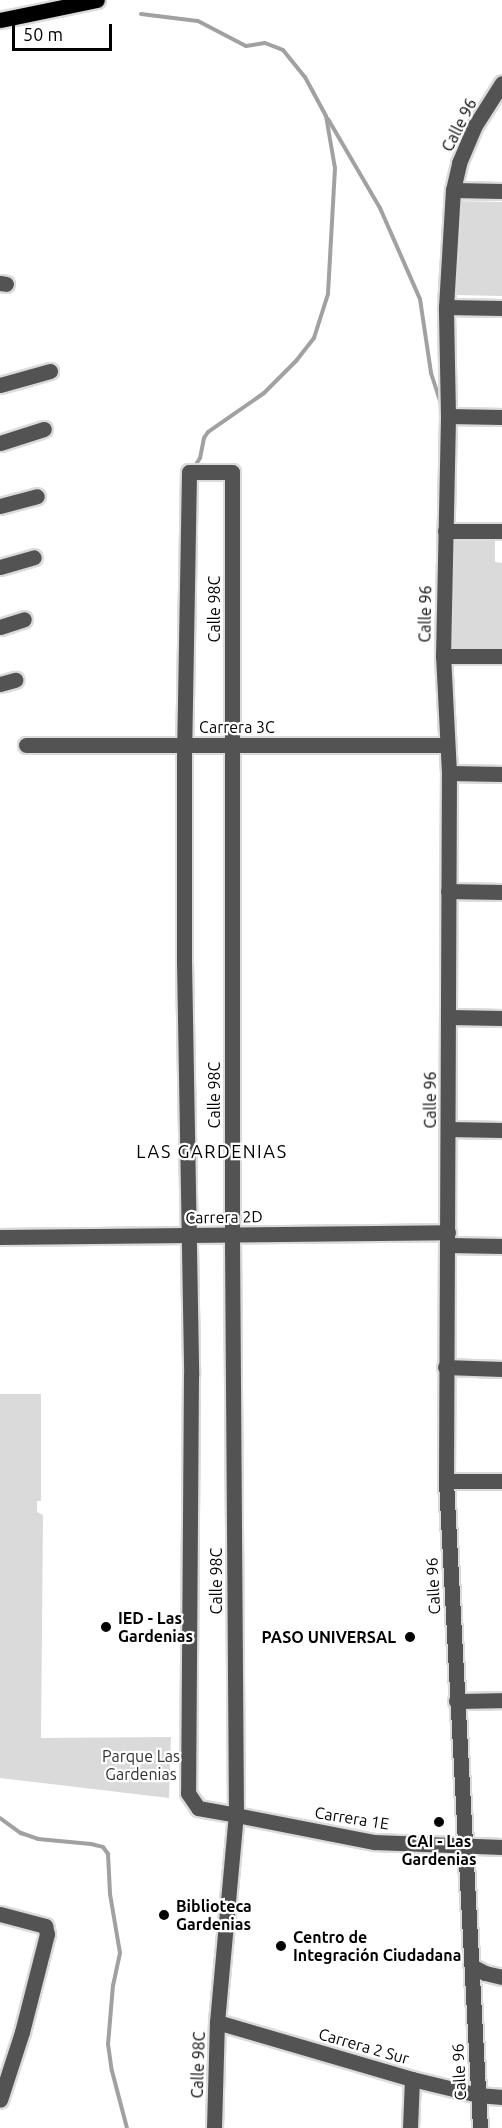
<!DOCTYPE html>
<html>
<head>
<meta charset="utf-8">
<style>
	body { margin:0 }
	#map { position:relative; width:502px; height:2128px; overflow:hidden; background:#fff; font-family:Ubuntu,sans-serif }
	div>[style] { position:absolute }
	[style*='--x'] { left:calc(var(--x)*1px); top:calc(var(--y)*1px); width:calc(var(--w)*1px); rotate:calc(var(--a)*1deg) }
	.green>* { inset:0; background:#dadada }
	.stream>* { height:4px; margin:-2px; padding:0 2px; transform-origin:2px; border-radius:2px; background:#a1a1a1 }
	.roads { filter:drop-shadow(2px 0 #dbdbdb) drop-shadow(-2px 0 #dbdbdb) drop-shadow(0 2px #dbdbdb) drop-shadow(0 -2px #dbdbdb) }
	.minor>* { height:15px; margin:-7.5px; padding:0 7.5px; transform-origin:7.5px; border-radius:7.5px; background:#535353 }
	.major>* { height:15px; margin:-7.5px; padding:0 7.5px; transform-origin:7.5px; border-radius:7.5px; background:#000 }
	.dots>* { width:16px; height:16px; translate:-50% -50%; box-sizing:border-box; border:3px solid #fff; border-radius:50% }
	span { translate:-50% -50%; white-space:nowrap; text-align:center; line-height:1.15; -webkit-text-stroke:4.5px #fff; paint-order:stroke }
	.street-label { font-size:16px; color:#000 }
	.poi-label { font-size:16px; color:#000; font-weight:700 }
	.left { translate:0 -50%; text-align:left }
	.right { translate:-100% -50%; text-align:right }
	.park-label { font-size:16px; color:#313131 }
	.neighbourhood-label { font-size:18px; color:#000; letter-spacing:1.5px }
	.scale { position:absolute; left:12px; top:24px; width:100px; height:27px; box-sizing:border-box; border:3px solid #000; border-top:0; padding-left:8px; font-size:18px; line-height:21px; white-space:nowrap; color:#000; -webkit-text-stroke:4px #fff; paint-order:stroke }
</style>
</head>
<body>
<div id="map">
	<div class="green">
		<div style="clip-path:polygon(457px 201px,502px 202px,502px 296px,454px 295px)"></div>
		<div style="clip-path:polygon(449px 539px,495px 539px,495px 562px,502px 563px,502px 648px,450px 648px)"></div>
		<div style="clip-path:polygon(0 1394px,41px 1394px,41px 1501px,37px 1501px,37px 1512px,43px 1515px,41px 1738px,171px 1737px,169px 1798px,0 1778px)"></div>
	</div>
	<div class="stream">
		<div style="--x:141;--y:14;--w:57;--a:7"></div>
		<div style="--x:198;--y:21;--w:54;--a:27.5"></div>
		<div style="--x:246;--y:46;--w:19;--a:-9"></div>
		<div style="--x:265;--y:43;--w:19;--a:21"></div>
		<div style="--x:283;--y:50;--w:35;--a:51"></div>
		<div style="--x:305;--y:77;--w:44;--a:61.7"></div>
		<div style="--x:326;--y:116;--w:53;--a:80.2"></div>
		<div style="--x:335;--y:168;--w:126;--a:93.2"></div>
		<div style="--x:328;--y:294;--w:46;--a:107.7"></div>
		<div style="--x:314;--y:338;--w:28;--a:128"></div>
		<div style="--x:297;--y:360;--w:47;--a:135"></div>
		<div style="--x:264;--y:393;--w:68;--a:145.1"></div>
		<div style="--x:208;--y:432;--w:7;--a:124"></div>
		<div style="--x:204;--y:438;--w:20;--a:101"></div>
		<div style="--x:200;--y:458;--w:13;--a:122"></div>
		<div style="--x:328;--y:119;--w:103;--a:59.7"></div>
		<div style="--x:380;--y:208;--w:99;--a:66.3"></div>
		<div style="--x:420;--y:299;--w:75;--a:81.5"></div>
		<div style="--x:431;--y:373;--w:33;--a:72"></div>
		<div style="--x:0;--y:1818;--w:26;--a:36"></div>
		<div style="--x:21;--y:1833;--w:18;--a:19"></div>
		<div style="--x:38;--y:1839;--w:53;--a:5.4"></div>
		<div style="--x:91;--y:1844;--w:12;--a:14"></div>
		<div style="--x:103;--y:1847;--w:9;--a:54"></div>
		<div style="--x:108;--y:1854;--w:40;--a:87.1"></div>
		<div style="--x:110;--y:1894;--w:60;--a:80.4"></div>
		<div style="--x:120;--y:1953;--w:33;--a:102"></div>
		<div style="--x:113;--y:1985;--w:59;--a:94.8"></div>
		<div style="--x:108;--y:2044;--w:27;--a:82"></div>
		<div style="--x:112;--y:2071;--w:59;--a:75.3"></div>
	</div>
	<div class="roads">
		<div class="minor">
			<div style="--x:453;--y:190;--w:49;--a:1.2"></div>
			<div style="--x:0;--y:283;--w:6;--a:9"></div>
			<div style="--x:446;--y:307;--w:56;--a:1"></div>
			<div style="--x:0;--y:385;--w:52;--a:-15.6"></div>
			<div style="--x:448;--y:416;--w:54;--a:1.1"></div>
			<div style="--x:0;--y:443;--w:46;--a:-17.7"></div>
			<div style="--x:0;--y:506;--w:38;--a:-15"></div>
			<div style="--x:445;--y:531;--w:57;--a:0"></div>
			<div style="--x:0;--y:567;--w:35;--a:-16"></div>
			<div style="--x:0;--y:627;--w:25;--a:-18"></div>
			<div style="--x:443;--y:656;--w:59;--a:0"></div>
			<div style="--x:0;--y:684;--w:16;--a:-15"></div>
			<div style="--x:26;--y:745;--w:421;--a:0"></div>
			<div style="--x:449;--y:773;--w:53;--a:1.1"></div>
			<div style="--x:448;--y:891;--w:54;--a:1.1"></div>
			<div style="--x:449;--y:1017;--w:53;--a:1.1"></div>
			<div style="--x:448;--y:1129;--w:54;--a:1.1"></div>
			<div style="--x:0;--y:1237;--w:448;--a:-0.6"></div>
			<div style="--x:448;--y:1245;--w:54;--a:1.1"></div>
			<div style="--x:445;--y:1367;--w:57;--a:2"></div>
			<div style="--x:446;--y:1481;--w:56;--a:0"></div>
			<div style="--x:456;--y:1701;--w:46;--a:-1.2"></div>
			<div style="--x:0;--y:1914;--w:47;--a:14.9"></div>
			<div style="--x:45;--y:1926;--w:8;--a:76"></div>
			<div style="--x:47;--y:1934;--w:101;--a:104.3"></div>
			<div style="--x:22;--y:2032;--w:71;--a:107.9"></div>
			<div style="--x:472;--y:1966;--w:15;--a:28"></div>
			<div style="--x:485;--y:1973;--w:17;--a:13"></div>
			<div style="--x:217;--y:2022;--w:203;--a:16.3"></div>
			<div style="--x:412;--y:2079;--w:68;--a:13.6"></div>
			<div style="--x:478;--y:2095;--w:24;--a:5"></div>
			<div style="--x:214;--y:2128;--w:106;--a:-88.4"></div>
			<div style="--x:217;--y:2022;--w:208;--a:-84.8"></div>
			<div style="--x:236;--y:1815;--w:580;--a:-90.4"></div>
			<div style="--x:232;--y:1235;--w:763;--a:-90"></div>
			<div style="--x:232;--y:472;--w:43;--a:180"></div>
			<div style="--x:189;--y:472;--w:273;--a:91"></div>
			<div style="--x:184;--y:745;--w:216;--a:90"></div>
			<div style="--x:184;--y:961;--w:414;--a:89"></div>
			<div style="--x:191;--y:1375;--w:418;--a:90.4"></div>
			<div style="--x:188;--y:1793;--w:18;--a:56"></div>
			<div style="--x:198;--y:1808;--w:39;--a:10"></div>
			<div style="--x:236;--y:1815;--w:141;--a:11.1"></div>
			<div style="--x:374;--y:1842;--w:128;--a:2.2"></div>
			<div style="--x:410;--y:2128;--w:49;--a:-87.7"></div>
			<div style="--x:480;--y:2128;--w:648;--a:-93.01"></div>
			<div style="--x:446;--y:1481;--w:708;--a:-89.76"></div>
			<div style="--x:449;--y:773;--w:117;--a:-92.9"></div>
			<div style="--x:443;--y:656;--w:240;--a:-88.8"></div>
			<div style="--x:448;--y:416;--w:109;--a:-91.1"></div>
			<div style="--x:446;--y:307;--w:117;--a:-86.6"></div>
			<div style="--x:453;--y:190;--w:28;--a:-77"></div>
			<div style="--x:459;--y:163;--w:39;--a:-67"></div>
			<div style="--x:474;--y:127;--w:52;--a:-57.5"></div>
		</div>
		<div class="major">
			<div style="--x:0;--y:20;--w:99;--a:-11.7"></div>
		</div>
	</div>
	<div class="dots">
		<div style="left:106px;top:1627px;background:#000"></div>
		<div style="left:410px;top:1637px;background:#000"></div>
		<div style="left:439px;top:1822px;background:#000"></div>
		<div style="left:164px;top:1915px;background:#000"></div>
		<div style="left:281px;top:1946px;background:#000"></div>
	</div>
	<div class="street-label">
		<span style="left:459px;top:125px;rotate:-63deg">Calle 96</span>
		<span style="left:214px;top:609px;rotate:-90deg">Calle 98C</span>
		<span style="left:425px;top:614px;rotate:-89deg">Calle 96</span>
		<span style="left:237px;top:727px">Carrera 3C</span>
		<span style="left:214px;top:1095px;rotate:-90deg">Calle 98C</span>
		<span style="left:430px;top:1100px;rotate:-90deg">Calle 96</span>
		<span style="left:224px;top:1217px;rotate:-1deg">Carrera 2D</span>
		<span style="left:216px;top:1581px;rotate:-90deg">Calle 98C</span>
		<span style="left:433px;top:1586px;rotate:-93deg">Calle 96</span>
		<span style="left:352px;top:1818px;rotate:9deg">Carrera 1E</span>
		<span style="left:364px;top:2046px;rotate:16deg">Carrera 2 Sur</span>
		<span style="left:198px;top:2065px;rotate:-88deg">Calle 98C</span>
		<span style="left:459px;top:2072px;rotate:-93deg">Calle 96</span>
	</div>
	<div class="poi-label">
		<span class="left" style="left:118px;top:1627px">IED - Las<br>Gardenias</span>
		<span class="right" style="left:396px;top:1637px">PASO UNIVERSAL</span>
		<span style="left:439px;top:1850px">CAI - Las<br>Gardenias</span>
		<span class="left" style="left:176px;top:1915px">Biblioteca<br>Gardenias</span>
		<span class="left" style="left:293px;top:1946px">Centro de<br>Integración Ciudadana</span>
	</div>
	<div class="park-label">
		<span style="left:141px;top:1765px">Parque Las<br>Gardenias</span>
	</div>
	<div class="neighbourhood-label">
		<span style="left:212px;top:1151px">LAS GARDENIAS</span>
	</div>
	<div class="scale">50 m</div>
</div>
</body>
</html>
